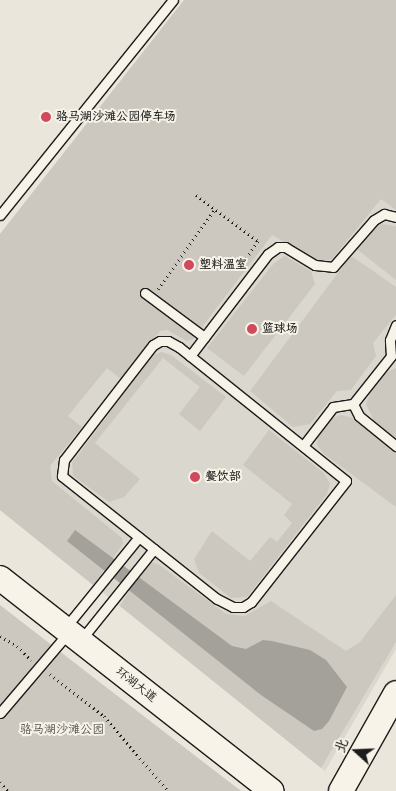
<!DOCTYPE html>
<html>
<head>
<meta charset="utf-8">
<style>
	body { margin:0 }
	#map { position:relative; width:396px; height:791px; overflow:hidden; background:#eae6dc; font-family:Kalam,"LXGW WenKai TC",sans-serif }
	div>[style] { position:absolute }
	[style*='--x'] { left:calc(var(--x)*1px); top:calc(var(--y)*1px); width:calc(var(--w)*1px); rotate:calc(var(--a)*1deg) }
	.built>* { inset:0; background:#dad7ce }
	.green>* { inset:0; background:#ccc8c0 }
	.water>* { inset:0; background:#a3a19a }
	.path>* { height:3px; margin-top:-1.5px; transform-origin:0; background:repeating-linear-gradient(90deg,#1c1c1c 0 1px,transparent 0 5px) }
	.roads { filter:drop-shadow(1px 0 #1c1c1c) drop-shadow(-1px 0 #1c1c1c) drop-shadow(0 1px #1c1c1c) drop-shadow(0 -1px #1c1c1c) }
	.lane>* { height:9px; margin:-4.5px; padding:0 4.5px; transform-origin:4.5px; border-radius:4.5px; background:#f7f3e8 }
	.secondary>* { height:24px; margin:-12px; padding:0 12px; transform-origin:12px; border-radius:12px; background:#f7f3e8 }
	.dots>* { width:14px; height:14px; translate:-50% -50%; box-sizing:border-box; border:2px solid #f7f3e8; border-radius:50% }
	span { translate:-50% -50%; white-space:nowrap; text-align:center; line-height:1.15; -webkit-text-stroke:4px #f7f3e8; paint-order:stroke }
	.poi-label { font-size:12px; color:#1c1c1c; font-weight:700 }
	.left { translate:0 -50%; text-align:left }
	.street-label { font-size:12px; color:#1c1c1c }
	.park-label { font-size:12px; color:#51504d }
	.north { position:absolute; left:331px; top:726px; width:50px; height:50px; -webkit-text-stroke:4px #f7f3e8; paint-order:stroke; rotate:290deg; font-size:14px; font-weight:700; line-height:20px; text-align:center; color:#1c1c1c }
	.north::after { content:''; display:block; margin:auto; width:18px; height:22px; background:#1c1c1c; clip-path:polygon(50% 0,100% 100%,50% 72%,0 100%) }
</style>
</head>
<body>
<div id="map">
	<div class="built">
		<div style="clip-path:polygon(184px 0,396px 0,396px 649px,325px 771px,0 510px,0 234px)"></div>
	</div>
	<div class="green">
		<div style="clip-path:polygon(184px 0,396px 0,396px 210px,381px 199px,333px 258px,325px 262px,317px 262px,272px 235px,193px 339px,187px 341px,167px 330px,160px 331px,121px 379px,107px 368px,68px 416px,82px 427px,50px 466px,52px 481px,122px 538px,123px 544px,93px 585px,0 510px,0 234px)"></div>
		<div style="clip-path:polygon(380px 224px,396px 226px,396px 280px,358px 250px,358px 246px)"></div>
		<div style="clip-path:polygon(285px 256px,311px 271px,315px 284px,244px 376px,207px 348px,274px 263px)"></div>
		<div style="clip-path:polygon(353px 257px,396px 287px,396px 315px,373px 343px,376px 356px,351px 390px,337px 391px,310px 424px,293px 427px,250px 391px,349px 258px)"></div>
		<div style="clip-path:polygon(161px 352px,171px 355px,226px 397px,200px 431px,179px 414px,200px 387px,163px 358px,95px 443px,140px 479px,124px 497px,109px 502px,73px 476px,72px 463px,152px 356px)"></div>
		<div style="clip-path:polygon(396px 368px,396px 438px,374px 421px,366px 404px,372px 388px,383px 374px)"></div>
		<div style="clip-path:polygon(341px 415px,354px 418px,396px 451px,396px 507px,324px 454px,317px 445px,318px 434px,328px 420px)"></div>
		<div style="clip-path:polygon(269px 430px,324px 473px,330px 484px,327px 494px,247px 597px,231px 598px,199px 573px,194px 559px,212px 531px,250px 561px,270px 537px,277px 542px,292px 523px,284px 515px,292px 504px,243px 465px)"></div>
		<div style="clip-path:polygon(150px 562px,158px 564px,226px 614px,245px 616px,271px 601px,346px 651px,360px 642px,396px 595px,396px 642px,321px 768px,120px 606px,145px 566px)"></div>
		<div style="clip-path:polygon(0 605px,102px 684px,241px 791px,0 791px)"></div>
	</div>
	<div class="water">
		<div style="clip-path:polygon(75px 530px,232px 646px,246px 649px,263px 640px,272px 641px,310px 650px,326px 660px,347px 687px,329px 721px,322px 729px,314px 731px,261px 695px,67px 541px)"></div>
	</div>
	<div class="path">
		<div style="--x:196;--y:195;--w:77;--a:36.6"></div>
		<div style="--x:258;--y:241;--w:27;--a:124"></div>
		<div style="--x:158;--y:289;--w:98;--a:-54.5"></div>
		<div style="--x:0;--y:636;--w:20;--a:30"></div>
		<div style="--x:17;--y:646;--w:20;--a:45"></div>
		<div style="--x:50;--y:674;--w:68;--a:37.9"></div>
		<div style="--x:104;--y:716;--w:99;--a:49.5"></div>
		<div style="--x:0;--y:782;--w:12;--a:48"></div>
	</div>
	<div class="roads">
		<div class="lane">
			<div style="--x:0;--y:215;--w:276;--a:-51.2"></div>
			<div style="--x:145;--y:293;--w:74;--a:36.7"></div>
			<div style="--x:160;--y:341;--w:8;--a:0"></div>
			<div style="--x:168;--y:341;--w:13;--a:29"></div>
			<div style="--x:179;--y:347;--w:214;--a:38.7"></div>
			<div style="--x:346;--y:481;--w:154;--a:128.1"></div>
			<div style="--x:251;--y:602;--w:9;--a:148"></div>
			<div style="--x:243;--y:607;--w:10;--a:180"></div>
			<div style="--x:233;--y:607;--w:18;--a:-153"></div>
			<div style="--x:217;--y:599;--w:198;--a:-141.6"></div>
			<div style="--x:62;--y:476;--w:16;--a:-83"></div>
			<div style="--x:64;--y:460;--w:145;--a:-52.3"></div>
			<div style="--x:153;--y:345;--w:8;--a:-30"></div>
			<div style="--x:190;--y:356;--w:128;--a:-52.6"></div>
			<div style="--x:268;--y:254;--w:12;--a:-35"></div>
			<div style="--x:278;--y:247;--w:7;--a:0"></div>
			<div style="--x:285;--y:247;--w:35;--a:31"></div>
			<div style="--x:315;--y:265;--w:18;--a:6"></div>
			<div style="--x:333;--y:267;--w:62;--a:-48.9"></div>
			<div style="--x:374;--y:220;--w:12;--a:-31"></div>
			<div style="--x:384;--y:214;--w:12;--a:14"></div>
			<div style="--x:353;--y:404;--w:13;--a:63"></div>
			<div style="--x:359;--y:416;--w:48;--a:39"></div>
			<div style="--x:303;--y:446;--w:49;--a:-52.4"></div>
			<div style="--x:333;--y:407;--w:20;--a:-9"></div>
			<div style="--x:353;--y:404;--w:61;--a:-51.6"></div>
			<div style="--x:391;--y:356;--w:16;--a:-94"></div>
			<div style="--x:390;--y:340;--w:16;--a:-68"></div>
			<div style="--x:65;--y:628;--w:117;--a:-50.9"></div>
			<div style="--x:80;--y:641;--w:118;--a:-51.2"></div>
			<div style="--x:0;--y:713;--w:105;--a:-49.6"></div>
		</div>
		<div class="secondary">
			<div style="--x:0;--y:578;--w:345;--a:38.1"></div>
			<div style="--x:341;--y:791;--w:112;--a:-60.7"></div>
		</div>
	</div>
	<div class="dots">
		<div style="left:46px;top:117px;background:#d1495b"></div>
		<div style="left:189px;top:265px;background:#d1495b"></div>
		<div style="left:252px;top:329px;background:#d1495b"></div>
		<div style="left:195px;top:477px;background:#d1495b"></div>
	</div>
	<div class="poi-label">
		<span class="left" style="left:56px;top:117px">骆马湖沙滩公园停车场</span>
		<span class="left" style="left:199px;top:265px">塑料温室</span>
		<span class="left" style="left:262px;top:329px">篮球场</span>
		<span class="left" style="left:205px;top:477px">餐饮部</span>
	</div>
	<div class="street-label">
		<span style="left:136px;top:685px;rotate:38deg">环湖大道</span>
	</div>
	<div class="park-label">
		<span style="left:62px;top:730px">骆马湖沙滩公园</span>
	</div>
	<div class="north">北</div>
</div>
</body>
</html>
